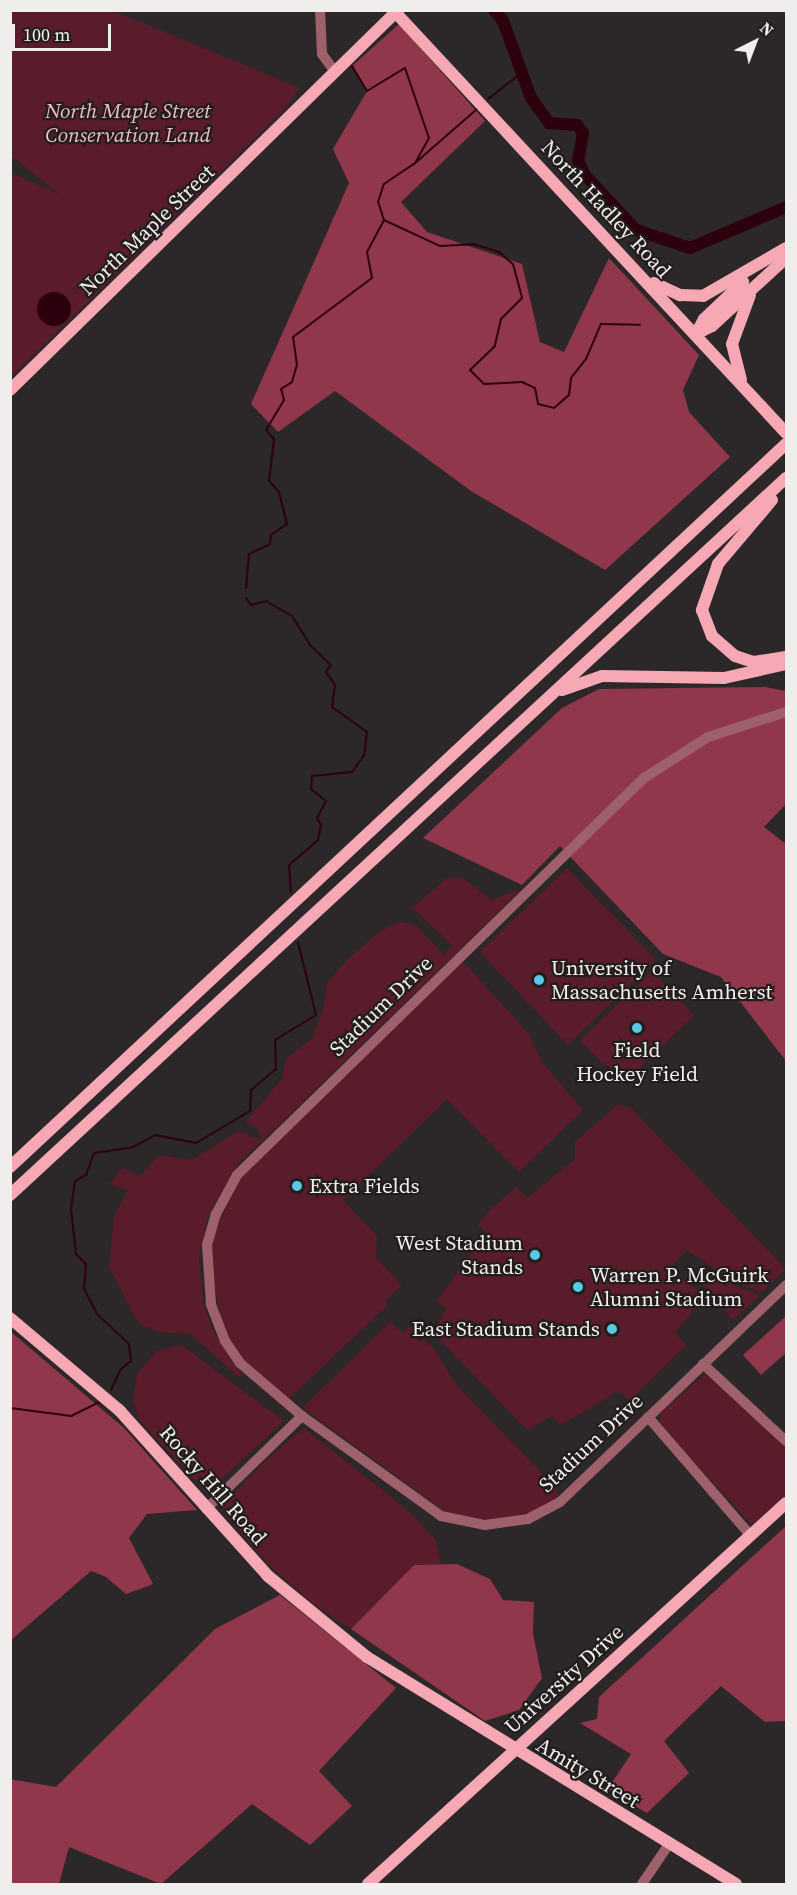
<!DOCTYPE html>
<html>
<head>
<meta charset="utf-8">
<style>
	body { margin:0 }
	#map { position:relative; width:797px; height:1895px; overflow:hidden; background:#2c2728; font-family:"Source Serif 4",serif }
	div>[style] { position:absolute }
	[style*='--x'] { left:calc(var(--x)*1px); top:calc(var(--y)*1px); width:calc(var(--w)*1px); rotate:calc(var(--a)*1deg) }
	.green>* { inset:0; background:#5a1b2b }
	.forest>* { inset:0; background:#91374c }
	.water>* { inset:0; background:#2c010d }
	.round { border-radius:50% }
	.stream>* { height:2px; margin:-1px; padding:0 1px; transform-origin:1px; border-radius:1px; background:#2c010d }
	.river>* { height:12px; margin:-6px; padding:0 6px; transform-origin:6px; border-radius:6px; background:#2c010d }
	.minor>* { height:10px; margin:-5px; padding:0 5px; transform-origin:5px; border-radius:5px; background:#9e606a }
	.major>* { height:12px; margin:-6px; padding:0 6px; transform-origin:6px; border-radius:6px; background:#f6a8b5 }
	.dots>* { width:16px; height:16px; translate:-50% -50%; box-sizing:border-box; border:3px solid #221e1e; border-radius:50% }
	span { translate:-50% -50%; white-space:nowrap; text-align:center; line-height:1.15; -webkit-text-stroke:4.5px #221e1e; paint-order:stroke }
	.park-label { font-size:21px; color:#f0bbc3; font-style:italic }
	.street-label { font-size:21px; color:#f0eded }
	.poi-label { font-size:21px; color:#f0eded }
	.left { translate:0 -50%; text-align:left }
	.right { translate:-100% -50%; text-align:right }
	.frame { position:absolute; inset:0; border:12px solid #f0eded; pointer-events:none }
	.north { position:absolute; left:725px; top:12px; width:60px; height:60px; -webkit-text-stroke:4px #221e1e; paint-order:stroke; rotate:42deg; font-size:16px; font-weight:700; line-height:24px; text-align:center; color:#f0eded }
	.north::after { content:''; display:block; margin:auto; width:21px; height:27px; background:#f0eded; clip-path:polygon(50% 0,100% 100%,50% 72%,0 100%) }
	.scale { position:absolute; left:12px; top:24px; width:99px; height:27px; box-sizing:border-box; border:3px solid #f0eded; border-top:0; padding-left:8px; font-size:18px; line-height:21px; white-space:nowrap; color:#f0eded; -webkit-text-stroke:4px #221e1e; paint-order:stroke }
</style>
</head>
<body>
<div id="map">
	<div class="green">
		<div style="clip-path:polygon(11px 11px,114px 11px,300px 88px,284px 110px,11px 377px,11px 173px,61px 195px,11px 156px)"></div>
		<div style="clip-path:polygon(567px 868px,656px 960px,568px 1045px,480px 952px)"></div>
		<div style="clip-path:polygon(447px 878px,463px 878px,491px 900px,522px 889px,262px 1141px,239px 1162px,208px 1216px,199px 1257px,203px 1302px,215px 1335px,243px 1376px,237px 1376px,191px 1334px,159px 1332px,138px 1323px,109px 1267px,114px 1216px,128px 1190px,109px 1184px,123px 1168px,140px 1176px,159px 1155px,192px 1160px,238px 1131px,261px 1140px,259px 1129px,246px 1122px,283px 1077px,285px 1060px,312px 1038px,323px 1010px,327px 983px,346px 961px,379px 932px,399px 922px,416px 925px,443px 954px,453px 946px,412px 908px)"></div>
		<div style="clip-path:polygon(459px 957px,529px 1034px,542px 1062px,583px 1110px,519px 1172px,447px 1099px,343px 1200px,377px 1236px,376px 1258px,402px 1285px,385px 1302px,388px 1305px,284px 1403px,225px 1341px,207px 1245px,248px 1163px)"></div>
		<div style="clip-path:polygon(652px 971px,694px 1015px,623px 1084px,580px 1040px)"></div>
		<div style="clip-path:polygon(618px 1104px,631px 1108px,786px 1269px,762px 1292px,735px 1283px,687px 1250px,669px 1269px,698px 1290px,687px 1303px,694px 1309px,675px 1333px,687px 1345px,629px 1401px,619px 1391px,561px 1425px,552px 1416px,527px 1430px,433px 1333px,446px 1309px,437px 1301px,486px 1233px,478px 1225px,488px 1212px,516px 1187px,527px 1198px,575px 1159px,575px 1142px)"></div>
		<div style="clip-path:polygon(711px 1271px,735px 1286px,760px 1295px,734px 1320px,724px 1310px,727px 1304px,702px 1284px)"></div>
		<div style="clip-path:polygon(390px 1322px,403px 1333px,410px 1326px,435px 1350px,454px 1382px,557px 1489px,557px 1499px,530px 1514px,496px 1521px,448px 1514px,303px 1408px)"></div>
		<div style="clip-path:polygon(182px 1345px,284px 1421px,207px 1493px,139px 1420px,133px 1399px,137px 1374px,156px 1351px)"></div>
		<div style="clip-path:polygon(705px 1374px,786px 1445px,786px 1494px,752px 1525px,660px 1425px,660px 1413px)"></div>
		<div style="clip-path:polygon(304px 1428px,405px 1508px,436px 1540px,441px 1564px,414px 1565px,351px 1629px,313px 1604px,267px 1563px,220px 1508px,266px 1460px)"></div>
	</div>
	<div class="forest">
		<div style="clip-path:polygon(399px 24px,485px 121px,401px 202px,427px 232px,522px 264px,540px 342px,564px 352px,609px 258px,699px 355px,683px 390px,689px 412px,730px 457px,605px 570px,471px 491px,335px 391px,278px 432px,251px 404px,349px 183px,333px 149px,367px 91px,352px 66px)"></div>
		<div style="clip-path:polygon(765px 687px,786px 691px,786px 804px,764px 827px,786px 844px,786px 1061px,721px 977px,663px 954px,560px 846px,522px 885px,423px 838px,562px 708px,599px 689px)"></div>
		<div style="clip-path:polygon(786px 1316px,786px 1353px,761px 1375px,743px 1355px)"></div>
		<div style="clip-path:polygon(10px 1331px,124px 1428px,197px 1510px,147px 1514px,129px 1538px,153px 1584px,126px 1594px,106px 1577px,91px 1571px,11px 1640px)"></div>
		<div style="clip-path:polygon(786px 1526px,786px 1721px,765px 1722px,721px 1686px,664px 1741px,689px 1773px,647px 1813px,607px 1790px,631px 1754px,580px 1723px,597px 1719px,599px 1697px)"></div>
		<div style="clip-path:polygon(457px 1564px,490px 1579px,503px 1600px,534px 1602px,533px 1634px,542px 1678px,519px 1710px,485px 1721px,351px 1629px,414px 1565px)"></div>
		<div style="clip-path:polygon(280px 1595px,396px 1688px,319px 1771px,352px 1806px,310px 1845px,252px 1804px,161px 1884px,69px 1847px,59px 1884px,11px 1884px,10px 1779px,56px 1787px,215px 1629px)"></div>
	</div>
	<div class="water">
		<div class="round" style="left:37px;top:292px;width:34px;height:34px"></div>
	</div>
	<div class="stream">
		<div style="--x:352;--y:66;--w:29;--a:59"></div>
		<div style="--x:367;--y:91;--w:44;--a:-31.2"></div>
		<div style="--x:405;--y:68;--w:74;--a:71.1"></div>
		<div style="--x:429;--y:138;--w:29;--a:119"></div>
		<div style="--x:488;--y:99;--w:41;--a:-38"></div>
		<div style="--x:384;--y:220;--w:62;--a:24.9"></div>
		<div style="--x:440;--y:246;--w:33;--a:-3"></div>
		<div style="--x:473;--y:244;--w:27;--a:17"></div>
		<div style="--x:499;--y:252;--w:18;--a:41"></div>
		<div style="--x:513;--y:264;--w:35;--a:75"></div>
		<div style="--x:522;--y:298;--w:30;--a:135"></div>
		<div style="--x:501;--y:319;--w:28;--a:103"></div>
		<div style="--x:495;--y:346;--w:35;--a:136"></div>
		<div style="--x:470;--y:370;--w:20;--a:45"></div>
		<div style="--x:484;--y:384;--w:38;--a:-3"></div>
		<div style="--x:522;--y:382;--w:14;--a:25"></div>
		<div style="--x:535;--y:388;--w:16;--a:79"></div>
		<div style="--x:538;--y:404;--w:16;--a:14"></div>
		<div style="--x:554;--y:408;--w:20;--a:-41"></div>
		<div style="--x:569;--y:395;--w:17;--a:-83"></div>
		<div style="--x:571;--y:378;--w:24;--a:-52"></div>
		<div style="--x:586;--y:359;--w:38;--a:-67"></div>
		<div style="--x:601;--y:324;--w:39;--a:1"></div>
		<div style="--x:246;--y:588;--w:34;--a:-85"></div>
		<div style="--x:249;--y:554;--w:23;--a:-25"></div>
		<div style="--x:270;--y:544;--w:9;--a:-84"></div>
		<div style="--x:271;--y:535;--w:19;--a:-35"></div>
		<div style="--x:287;--y:524;--w:33;--a:-104"></div>
		<div style="--x:279;--y:492;--w:15;--a:-132"></div>
		<div style="--x:269;--y:481;--w:42;--a:-83.2"></div>
		<div style="--x:274;--y:439;--w:12;--a:-132"></div>
		<div style="--x:266;--y:430;--w:35;--a:-59"></div>
		<div style="--x:284;--y:400;--w:11;--a:-105"></div>
		<div style="--x:281;--y:389;--w:13;--a:-32"></div>
		<div style="--x:292;--y:382;--w:18;--a:-74"></div>
		<div style="--x:297;--y:365;--w:28;--a:-98"></div>
		<div style="--x:293;--y:337;--w:99;--a:-36.8"></div>
		<div style="--x:372;--y:278;--w:26;--a:-101"></div>
		<div style="--x:367;--y:252;--w:36;--a:-62"></div>
		<div style="--x:384;--y:220;--w:19;--a:-108"></div>
		<div style="--x:378;--y:202;--w:19;--a:-72"></div>
		<div style="--x:384;--y:184;--w:36;--a:-34"></div>
		<div style="--x:414;--y:164;--w:84;--a:-41.1"></div>
		<div style="--x:246;--y:598;--w:9;--a:54"></div>
		<div style="--x:251;--y:605;--w:16;--a:-15"></div>
		<div style="--x:266;--y:601;--w:30;--a:30"></div>
		<div style="--x:292;--y:616;--w:34;--a:58"></div>
		<div style="--x:310;--y:645;--w:29;--a:44"></div>
		<div style="--x:331;--y:665;--w:9;--a:126"></div>
		<div style="--x:326;--y:672;--w:16;--a:55"></div>
		<div style="--x:335;--y:685;--w:22;--a:98"></div>
		<div style="--x:332;--y:707;--w:43;--a:35.5"></div>
		<div style="--x:367;--y:732;--w:23;--a:97"></div>
		<div style="--x:364;--y:755;--w:21;--a:125"></div>
		<div style="--x:352;--y:772;--w:40;--a:174.3"></div>
		<div style="--x:312;--y:776;--w:13;--a:94"></div>
		<div style="--x:311;--y:789;--w:19;--a:39"></div>
		<div style="--x:326;--y:801;--w:19;--a:118"></div>
		<div style="--x:317;--y:818;--w:8;--a:60"></div>
		<div style="--x:321;--y:825;--w:15;--a:101"></div>
		<div style="--x:318;--y:840;--w:38;--a:139"></div>
		<div style="--x:289;--y:865;--w:27;--a:86"></div>
		<div style="--x:111;--y:1390;--w:23;--a:-65"></div>
		<div style="--x:121;--y:1369;--w:13;--a:-39"></div>
		<div style="--x:131;--y:1361;--w:17;--a:-97"></div>
		<div style="--x:129;--y:1344;--w:44;--a:-136.8"></div>
		<div style="--x:97;--y:1314;--w:29;--a:-117"></div>
		<div style="--x:84;--y:1288;--w:24;--a:-85"></div>
		<div style="--x:86;--y:1264;--w:14;--a:-135"></div>
		<div style="--x:76;--y:1254;--w:45;--a:-96.3"></div>
		<div style="--x:71;--y:1209;--w:28;--a:-82"></div>
		<div style="--x:75;--y:1181;--w:13;--a:-29"></div>
		<div style="--x:86;--y:1175;--w:23;--a:-70"></div>
		<div style="--x:94;--y:1153;--w:37;--a:-8"></div>
		<div style="--x:131;--y:1148;--w:27;--a:-28"></div>
		<div style="--x:155;--y:1135;--w:42;--a:11"></div>
		<div style="--x:196;--y:1143;--w:63;--a:-30.7"></div>
		<div style="--x:250;--y:1111;--w:21;--a:-87"></div>
		<div style="--x:251;--y:1090;--w:33;--a:-40"></div>
		<div style="--x:276;--y:1069;--w:29;--a:-92"></div>
		<div style="--x:275;--y:1040;--w:48;--a:-31.4"></div>
		<div style="--x:316;--y:1015;--w:75;--a:-103.9"></div>
		<div style="--x:10;--y:1408;--w:62;--a:7.5"></div>
		<div style="--x:71;--y:1416;--w:32;--a:-26"></div>
	</div>
	<div class="river">
		<div style="--x:494;--y:10;--w:14;--a:51"></div>
		<div style="--x:503;--y:21;--w:82;--a:70"></div>
		<div style="--x:531;--y:98;--w:31;--a:54"></div>
		<div style="--x:549;--y:123;--w:28;--a:4"></div>
		<div style="--x:577;--y:125;--w:10;--a:53"></div>
		<div style="--x:583;--y:133;--w:27;--a:100"></div>
		<div style="--x:578;--y:160;--w:15;--a:67"></div>
		<div style="--x:584;--y:174;--w:76;--a:47.1"></div>
		<div style="--x:636;--y:230;--w:57;--a:18.4"></div>
		<div style="--x:690;--y:248;--w:104;--a:-23.1"></div>
	</div>
	<div class="minor">
		<div style="--x:320;--y:10;--w:44;--a:87.4"></div>
		<div style="--x:322;--y:54;--w:22;--a:54"></div>
		<div style="--x:703;--y:1364;--w:113;--a:42.9"></div>
		<div style="--x:302;--y:1416;--w:82;--a:-139.5"></div>
		<div style="--x:240;--y:1363;--w:27;--a:-124"></div>
		<div style="--x:225;--y:1341;--w:40;--a:-111"></div>
		<div style="--x:211;--y:1304;--w:59;--a:-93.9"></div>
		<div style="--x:207;--y:1245;--w:32;--a:-74"></div>
		<div style="--x:216;--y:1214;--w:44;--a:-61.7"></div>
		<div style="--x:237;--y:1175;--w:569;--a:-44.29"></div>
		<div style="--x:644;--y:778;--w:76;--a:-32.6"></div>
		<div style="--x:708;--y:737;--w:82;--a:-17.8"></div>
		<div style="--x:648;--y:1417;--w:157;--a:49.1"></div>
		<div style="--x:206;--y:1509;--w:134;--a:-44.1"></div>
		<div style="--x:302;--y:1416;--w:171;--a:35.7"></div>
		<div style="--x:441;--y:1516;--w:45;--a:11.6"></div>
		<div style="--x:485;--y:1525;--w:43;--a:-7.9"></div>
		<div style="--x:528;--y:1519;--w:36;--a:-28"></div>
		<div style="--x:560;--y:1502;--w:313;--a:-43.8"></div>
		<div style="--x:642;--y:1884;--w:48;--a:-56"></div>
	</div>
	<div class="major">
		<div style="--x:396;--y:13;--w:573;--a:47.12"></div>
		<div style="--x:654;--y:283;--w:29;--a:25"></div>
		<div style="--x:680;--y:295;--w:23;--a:2"></div>
		<div style="--x:703;--y:296;--w:96;--a:-30"></div>
		<div style="--x:696;--y:334;--w:18;--a:-27"></div>
		<div style="--x:712;--y:326;--w:100;--a:-42.6"></div>
		<div style="--x:696;--y:334;--w:17;--a:-62"></div>
		<div style="--x:704;--y:319;--w:54;--a:-43.5"></div>
		<div style="--x:741;--y:380;--w:37;--a:-104"></div>
		<div style="--x:732;--y:344;--w:52;--a:-69.8"></div>
		<div style="--x:10;--y:390;--w:543;--a:-44.4"></div>
		<div style="--x:772;--y:500;--w:84;--a:130.2"></div>
		<div style="--x:718;--y:564;--w:49;--a:109.2"></div>
		<div style="--x:702;--y:610;--w:28;--a:69"></div>
		<div style="--x:712;--y:636;--w:30;--a:41"></div>
		<div style="--x:735;--y:656;--w:20;--a:18"></div>
		<div style="--x:754;--y:662;--w:32;--a:-9"></div>
		<div style="--x:562;--y:690;--w:42;--a:-19.3"></div>
		<div style="--x:602;--y:676;--w:122;--a:0.9"></div>
		<div style="--x:724;--y:678;--w:64;--a:-12.7"></div>
		<div style="--x:10;--y:1167;--w:1061;--a:-42.98"></div>
		<div style="--x:10;--y:1195;--w:1057;--a:-42.74"></div>
		<div style="--x:10;--y:1318;--w:144;--a:40.2"></div>
		<div style="--x:120;--y:1411;--w:222;--a:48.1"></div>
		<div style="--x:268;--y:1576;--w:128;--a:39.3"></div>
		<div style="--x:367;--y:1657;--w:433;--a:31.6"></div>
		<div style="--x:368;--y:1884;--w:566;--a:-42.35"></div>
	</div>
	<div class="dots">
		<div style="left:539px;top:980px;background:#5bc8e6"></div>
		<div style="left:637px;top:1028px;background:#5bc8e6"></div>
		<div style="left:297px;top:1186px;background:#5bc8e6"></div>
		<div style="left:535px;top:1255px;background:#5bc8e6"></div>
		<div style="left:578px;top:1287px;background:#5bc8e6"></div>
		<div style="left:612px;top:1329px;background:#5bc8e6"></div>
	</div>
	<div class="park-label">
		<span style="left:128px;top:123px">North Maple Street<br>Conservation Land</span>
	</div>
	<div class="street-label">
		<span style="left:606px;top:209px;rotate:47deg">North Hadley Road</span>
		<span style="left:147px;top:230px;rotate:-44deg">North Maple Street</span>
		<span style="left:381px;top:1006px;rotate:-44deg">Stadium Drive</span>
		<span style="left:591px;top:1443px;rotate:-43deg">Stadium Drive</span>
		<span style="left:213px;top:1485px;rotate:49deg">Rocky Hill Road</span>
		<span style="left:564px;top:1679px;rotate:-42deg">University Drive</span>
		<span style="left:588px;top:1773px;rotate:31deg">Amity Street</span>
	</div>
	<div class="poi-label">
		<span class="left" style="left:551px;top:980px">University of<br>Massachusetts Amherst</span>
		<span style="left:637px;top:1062px">Field<br>Hockey Field</span>
		<span class="left" style="left:309px;top:1186px">Extra Fields</span>
		<span class="right" style="left:523px;top:1255px">West Stadium<br>Stands</span>
		<span class="left" style="left:590px;top:1287px">Warren P. McGuirk<br>Alumni Stadium</span>
		<span class="right" style="left:600px;top:1329px">East Stadium Stands</span>
	</div>
	<div class="frame"></div>
	<div class="north">N</div>
	<div class="scale">100 m</div>
</div>
</body>
</html>
